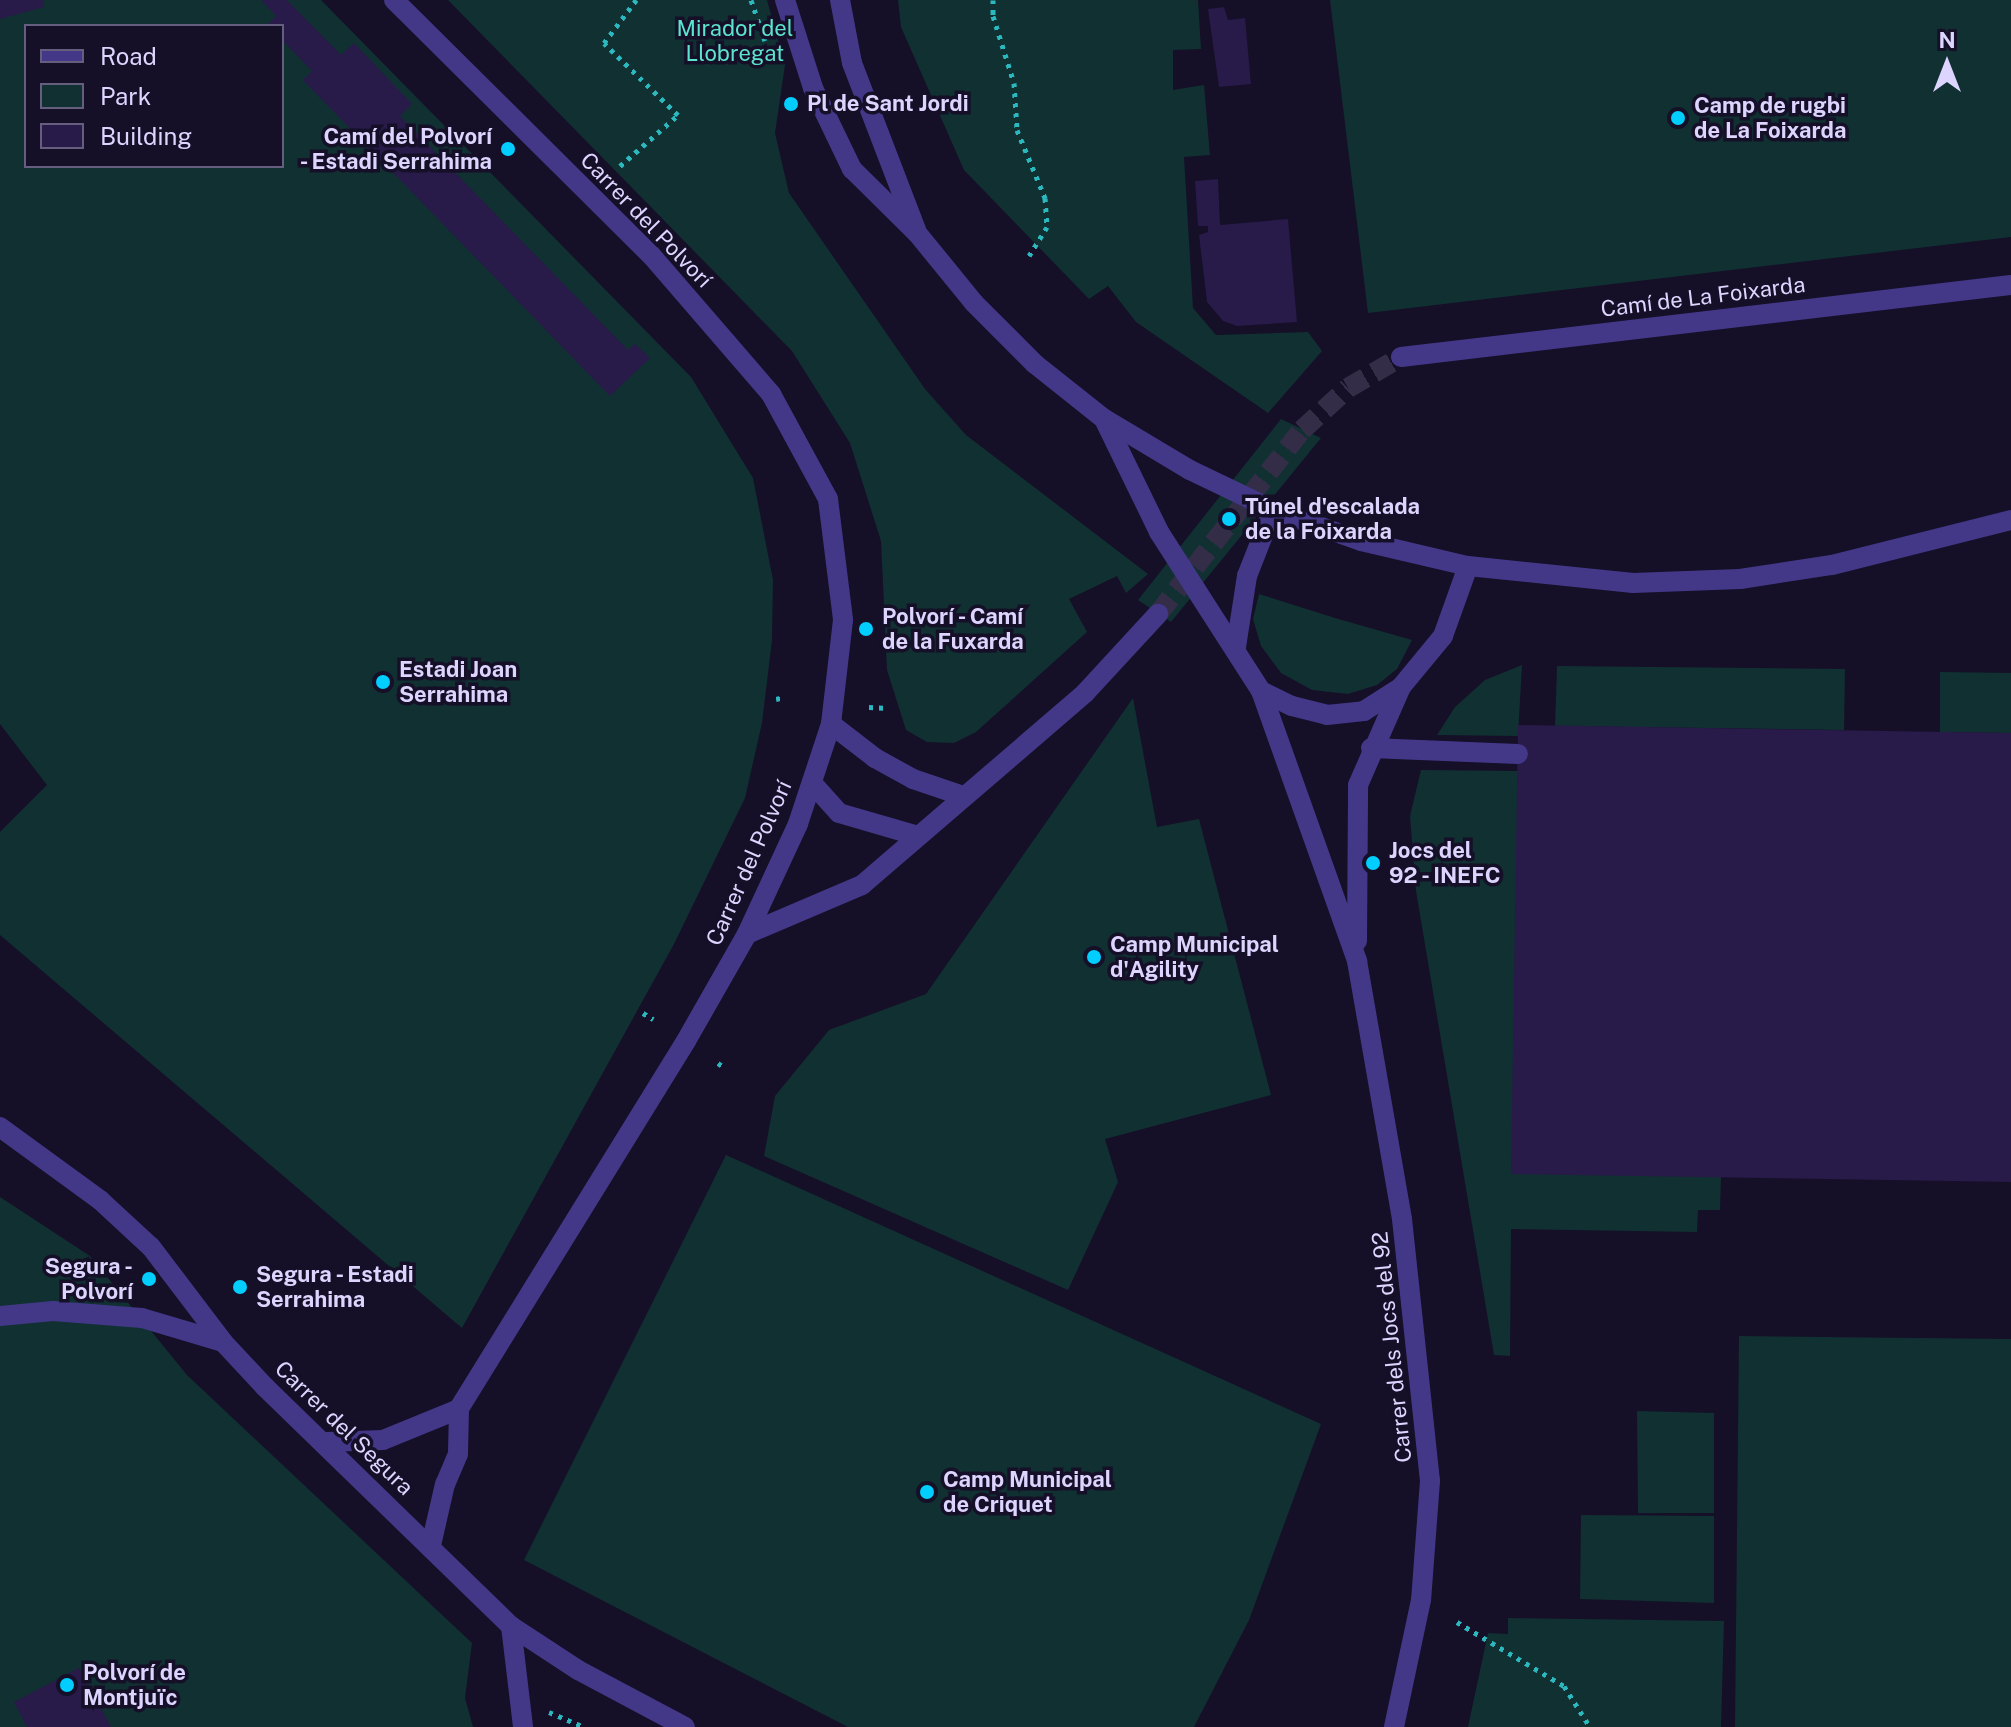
<!DOCTYPE html>
<html>
<head>
<meta charset="utf-8">
<style>
	body { margin:0 }
	#map { position:relative; width:2011px; height:1727px; overflow:hidden; background:#150f28; font-family:"Public Sans",sans-serif }
	div>[style] { position:absolute }
	[style*='--x'] { left:calc(var(--x)*1px); top:calc(var(--y)*1px); width:calc(var(--w)*1px); rotate:calc(var(--a)*1deg) }
	.green>* { inset:0; background:#113032 }
	.building>* { inset:0; background:#281a49 }
	.minor-tunnel>* { height:20px; margin-top:-10px; transform-origin:0; background:repeating-linear-gradient(90deg,#332d48 0 20px,transparent 0 30px) }
	.path>* { height:5px; margin-top:-2.5px; transform-origin:0; background:repeating-linear-gradient(90deg,#2bb8be 0 4px,transparent 0 10px) }
	.minor>* { height:20px; margin:-10px; padding:0 10px; transform-origin:10px; border-radius:10px; background:#433888 }
	.dots>* { width:22px; height:22px; translate:-50% -50%; box-sizing:border-box; border:4px solid #150f28; border-radius:50% }
	span { translate:-50% -50%; white-space:nowrap; text-align:center; line-height:1.15; -webkit-text-stroke:7px #150f28; paint-order:stroke }
	.park-label { font-size:22px; color:#5ce4d0 }
	.poi-label { font-size:22px; color:#ded5ff; font-weight:700 }
	.left { translate:0 -50%; text-align:left }
	.right { translate:-100% -50%; text-align:right }
	.street-label { font-size:22px; color:#ded5ff }
	.legend { position:absolute; left:24px; top:24px; width:260px; height:144px; box-sizing:border-box; background:#150f28; border:2px solid #655e7e; margin:0; padding:10px 14px; list-style:none; font-size:24px; color:#ded5ff }
	.legend li { display:flex; align-items:center; gap:16px; height:40px }
	.legend b { width:40px; border:2px solid #655e7e }
	.north { position:absolute; left:1907px; top:24px; width:80px; height:80px; -webkit-text-stroke:6px #150f28; paint-order:stroke; rotate:0deg; font-size:22px; font-weight:700; line-height:32px; text-align:center; color:#ded5ff }
	.north::after { content:''; display:block; margin:auto; width:28px; height:36px; background:#ded5ff; clip-path:polygon(50% 0,100% 100%,50% 72%,0 100%) }
</style>
</head>
<body>
<div id="map">
	<div class="green">
		<div style="clip-path:polygon(evenodd,0 0,321px 0,691px 377px,753px 478px,773px 580px,772px 640px,762px 723px,745px 798px,674px 944px,462px 1328px,0 935px,0 832px,47px 785px,0 724px,0 0,26px 26px,282px 26px,282px 166px,26px 166px,26px 26px)"></div>
		<div style="clip-path:polygon(448px 0,767px 0,785px 65px,775px 133px,789px 193px,925px 389px,966px 435px,1148px 574px,1126px 593px,1117px 576px,1069px 599px,1087px 632px,976px 732px,954px 743px,927px 742px,906px 730px,887px 670px,881px 541px,850px 443px,792px 351px)"></div>
		<div style="clip-path:polygon(898px 0,1198px 0,1201px 49px,1173px 50px,1173px 90px,1204px 85px,1210px 155px,1184px 157px,1193px 308px,1216px 335px,1308px 332px,1322px 351px,1268px 413px,1136px 322px,1108px 286px,1089px 299px,964px 170px,901px 27px)"></div>
		<div style="clip-path:polygon(1330px 0,2011px 0,2011px 237px,1368px 313px)"></div>
		<div style="clip-path:polygon(1281px 419px,1321px 438px,1171px 622px,1138px 600px)"></div>
		<div style="clip-path:polygon(1259px 594px,1335px 618px,1412px 640px,1397px 669px,1377px 685px,1348px 694px,1312px 690px,1281px 673px,1261px 646px,1253px 619px)"></div>
		<div style="clip-path:polygon(1522px 665px,1518px 736px,1437px 735px,1455px 707px,1485px 680px)"></div>
		<div style="clip-path:polygon(1557px 666px,1845px 669px,1844px 730px,1555px 726px)"></div>
		<div style="clip-path:polygon(1940px 672px,2011px 673px,2011px 733px,1940px 732px)"></div>
		<div style="clip-path:polygon(1133px 698px,1157px 827px,1199px 819px,1271px 1095px,1105px 1139px,1118px 1182px,1068px 1290px,764px 1156px,775px 1096px,829px 1030px,926px 994px)"></div>
		<div style="clip-path:polygon(1421px 770px,1518px 771px,1721px 1177px,1720px 1210px,1698px 1210px,1697px 1232px,1511px 1229px,1510px 1356px,1494px 1355px,1416px 891px,1410px 816px)"></div>
		<div style="clip-path:polygon(726px 1155px,1321px 1424px,1249px 1620px,1194px 1727px,848px 1727px,524px 1560px)"></div>
		<div style="clip-path:polygon(0 1197px,90px 1256px,187px 1375px,472px 1643px,465px 1698px,473px 1727px,0 1727px)"></div>
		<div style="clip-path:polygon(1739px 1336px,2011px 1339px,2011px 1727px,1735px 1727px)"></div>
		<div style="clip-path:polygon(1637px 1411px,1714px 1413px,1714px 1513px,1638px 1513px)"></div>
		<div style="clip-path:polygon(1581px 1515px,1714px 1516px,1714px 1603px,1580px 1599px)"></div>
		<div style="clip-path:polygon(1508px 1618px,1724px 1621px,1721px 1727px,1468px 1727px,1488px 1633px,1508px 1634px)"></div>
	</div>
	<div class="building">
		<div style="clip-path:polygon(0 0,43px 0,44px 7px,0 19px)"></div>
		<div style="clip-path:polygon(261px 0,287px 0,341px 55px,354px 43px,412px 104px,400px 116px,628px 350px,635px 344px,650px 358px,610px 396px,303px 80px,312px 71px,282px 40px,282px 26px,266px 26px,276px 16px)"></div>
		<div style="clip-path:polygon(1224px 7px,1228px 20px,1245px 18px,1251px 84px,1219px 87px,1208px 9px)"></div>
		<div style="clip-path:polygon(1218px 179px,1220px 225px,1288px 219px,1297px 322px,1237px 326px,1223px 321px,1207px 302px,1199px 235px,1208px 232px,1208px 226px,1198px 226px,1195px 181px)"></div>
		<div style="clip-path:polygon(1518px 725px,2011px 733px,2011px 1182px,1511px 1174px)"></div>
		<div style="clip-path:polygon(79px 1668px,111px 1727px,27px 1727px,14px 1702px)"></div>
	</div>
	<div class="minor-tunnel">
		<div style="--x:1158;--y:614;--w:234;--a:-52"></div>
		<div style="--x:1302;--y:430;--w:62;--a:-42.4"></div>
		<div style="--x:1348;--y:388;--w:61;--a:-30.3"></div>
	</div>
	<div class="path">
		<div style="--x:751;--y:0;--w:43;--a:71.1"></div>
		<div style="--x:993;--y:0;--w:16;--a:90"></div>
		<div style="--x:993;--y:16;--w:70;--a:72.6"></div>
		<div style="--x:1014;--y:83;--w:47;--a:86.3"></div>
		<div style="--x:1017;--y:130;--w:74;--a:67.6"></div>
		<div style="--x:1045;--y:198;--w:29;--a:86"></div>
		<div style="--x:1047;--y:227;--w:34;--a:122"></div>
		<div style="--x:620;--y:166;--w:77;--a:-41.3"></div>
		<div style="--x:678;--y:115;--w:103;--a:-135.8"></div>
		<div style="--x:604;--y:43;--w:54;--a:-53.3"></div>
		<div style="--x:776;--y:699;--w:8;--a:-14"></div>
		<div style="--x:869;--y:707;--w:19;--a:3"></div>
		<div style="--x:643;--y:1013;--w:12;--a:31"></div>
		<div style="--x:718;--y:1063;--w:9;--a:36"></div>
		<div style="--x:1457;--y:1622;--w:125;--a:30.9"></div>
		<div style="--x:1564;--y:1686;--w:49;--a:57.6"></div>
		<div style="--x:549;--y:1712;--w:39;--a:23"></div>
	</div>
	<div class="minor">
		<div style="--x:394;--y:0;--w:362;--a:44.8"></div>
		<div style="--x:651;--y:255;--w:184;--a:49.2"></div>
		<div style="--x:771;--y:394;--w:119;--a:61.5"></div>
		<div style="--x:828;--y:499;--w:122;--a:82.9"></div>
		<div style="--x:843;--y:620;--w:105;--a:96.6"></div>
		<div style="--x:831;--y:724;--w:105;--a:108.3"></div>
		<div style="--x:798;--y:824;--w:121;--a:114.9"></div>
		<div style="--x:747;--y:934;--w:123;--a:119.7"></div>
		<div style="--x:686;--y:1041;--w:432;--a:121.7"></div>
		<div style="--x:459;--y:1409;--w:45;--a:91.3"></div>
		<div style="--x:458;--y:1454;--w:33;--a:113"></div>
		<div style="--x:445;--y:1484;--w:63;--a:102.9"></div>
		<div style="--x:785;--y:0;--w:92;--a:72.3"></div>
		<div style="--x:813;--y:88;--w:90;--a:64.3"></div>
		<div style="--x:852;--y:169;--w:91;--a:44.6"></div>
		<div style="--x:917;--y:233;--w:90;--a:50.8"></div>
		<div style="--x:974;--y:303;--w:86;--a:45"></div>
		<div style="--x:1035;--y:364;--w:87;--a:38.5"></div>
		<div style="--x:1103;--y:418;--w:101;--a:30.9"></div>
		<div style="--x:1190;--y:470;--w:92;--a:25.7"></div>
		<div style="--x:1273;--y:510;--w:93;--a:19.4"></div>
		<div style="--x:1361;--y:541;--w:110;--a:13.2"></div>
		<div style="--x:1468;--y:566;--w:166;--a:5.9"></div>
		<div style="--x:1633;--y:583;--w:107;--a:-2.1"></div>
		<div style="--x:1740;--y:579;--w:93;--a:-8.7"></div>
		<div style="--x:1832;--y:565;--w:185;--a:-14.1"></div>
		<div style="--x:840;--y:0;--w:64;--a:79.2"></div>
		<div style="--x:852;--y:63;--w:179;--a:69"></div>
		<div style="--x:1401;--y:357;--w:614;--a:-6.73"></div>
		<div style="--x:1104;--y:419;--w:126;--a:64"></div>
		<div style="--x:1159;--y:532;--w:189;--a:57.3"></div>
		<div style="--x:1261;--y:691;--w:287;--a:70.4"></div>
		<div style="--x:1357;--y:961;--w:262;--a:80.1"></div>
		<div style="--x:1402;--y:1219;--w:263;--a:83.9"></div>
		<div style="--x:1430;--y:1481;--w:119;--a:94.3"></div>
		<div style="--x:1421;--y:1600;--w:130;--a:102"></div>
		<div style="--x:1236;--y:647;--w:72;--a:-81.2"></div>
		<div style="--x:1247;--y:576;--w:71;--a:-68.5"></div>
		<div style="--x:1261;--y:691;--w:34;--a:26"></div>
		<div style="--x:1292;--y:706;--w:36;--a:14"></div>
		<div style="--x:1327;--y:715;--w:37;--a:-6"></div>
		<div style="--x:1364;--y:711;--w:40;--a:-32.9"></div>
		<div style="--x:831;--y:724;--w:56;--a:37.7"></div>
		<div style="--x:875;--y:758;--w:43;--a:28.9"></div>
		<div style="--x:913;--y:779;--w:53;--a:18.8"></div>
		<div style="--x:1371;--y:748;--w:147;--a:2.3"></div>
		<div style="--x:812;--y:783;--w:40;--a:48"></div>
		<div style="--x:839;--y:813;--w:82;--a:16.2"></div>
		<div style="--x:747;--y:934;--w:125;--a:-23.1"></div>
		<div style="--x:862;--y:885;--w:294;--a:-40.7"></div>
		<div style="--x:1085;--y:693;--w:108;--a:-47.3"></div>
		<div style="--x:1357;--y:941;--w:156;--a:-89.6"></div>
		<div style="--x:1358;--y:785;--w:107;--a:-66.3"></div>
		<div style="--x:1401;--y:687;--w:66;--a:-50.5"></div>
		<div style="--x:1443;--y:636;--w:74;--a:-70.3"></div>
		<div style="--x:0;--y:1127;--w:124;--a:36.1"></div>
		<div style="--x:100;--y:1200;--w:69;--a:42.7"></div>
		<div style="--x:151;--y:1247;--w:119;--a:52.8"></div>
		<div style="--x:223;--y:1342;--w:62;--a:47"></div>
		<div style="--x:265;--y:1387;--w:343;--a:44.2"></div>
		<div style="--x:511;--y:1626;--w:80;--a:33.3"></div>
		<div style="--x:578;--y:1670;--w:121;--a:28"></div>
		<div style="--x:0;--y:1316;--w:53;--a:-5.4"></div>
		<div style="--x:53;--y:1311;--w:89;--a:4.5"></div>
		<div style="--x:142;--y:1318;--w:84;--a:16.5"></div>
		<div style="--x:327;--y:1442;--w:56;--a:-2"></div>
		<div style="--x:383;--y:1440;--w:82;--a:-22.2"></div>
		<div style="--x:511;--y:1626;--w:102;--a:83.2"></div>
	</div>
	<div class="dots">
		<div style="left:791px;top:104px;background:#01cdff"></div>
		<div style="left:1678px;top:118px;background:#01cdff"></div>
		<div style="left:508px;top:149px;background:#01cdff"></div>
		<div style="left:1229px;top:519px;background:#01cdff"></div>
		<div style="left:866px;top:629px;background:#01cdff"></div>
		<div style="left:383px;top:682px;background:#01cdff"></div>
		<div style="left:1373px;top:863px;background:#01cdff"></div>
		<div style="left:1094px;top:957px;background:#01cdff"></div>
		<div style="left:149px;top:1279px;background:#01cdff"></div>
		<div style="left:240px;top:1287px;background:#01cdff"></div>
		<div style="left:927px;top:1492px;background:#01cdff"></div>
		<div style="left:67px;top:1685px;background:#01cdff"></div>
	</div>
	<div class="park-label">
		<span style="left:735px;top:41px">Mirador del<br>Llobregat</span>
	</div>
	<div class="poi-label">
		<span class="left" style="left:807px;top:104px">Pl de Sant Jordi</span>
		<span class="left" style="left:1694px;top:118px">Camp de rugbi<br>de La Foixarda</span>
		<span class="right" style="left:492px;top:149px">Camí del Polvorí<br>- Estadi Serrahima</span>
		<span class="left" style="left:1245px;top:519px">Túnel d'escalada<br>de la Foixarda</span>
		<span class="left" style="left:882px;top:629px">Polvorí - Camí<br>de la Fuxarda</span>
		<span class="left" style="left:399px;top:682px">Estadi Joan<br>Serrahima</span>
		<span class="left" style="left:1389px;top:863px">Jocs del<br>92 - INEFC</span>
		<span class="left" style="left:1110px;top:957px">Camp Municipal<br>d'Agility</span>
		<span class="right" style="left:133px;top:1279px">Segura -<br>Polvorí</span>
		<span class="left" style="left:256px;top:1287px">Segura - Estadi<br>Serrahima</span>
		<span class="left" style="left:943px;top:1492px">Camp Municipal<br>de Criquet</span>
		<span class="left" style="left:83px;top:1685px">Polvorí de<br>Montjuïc</span>
	</div>
	<div class="street-label">
		<span style="left:646px;top:220px;rotate:46deg">Carrer del Polvorí</span>
		<span style="left:1703px;top:297px;rotate:-7deg">Camí de La Foixarda</span>
		<span style="left:749px;top:863px;rotate:-66deg">Carrer del Polvorí</span>
		<span style="left:1392px;top:1347px;rotate:-96deg">Carrer dels Jocs del 92</span>
		<span style="left:344px;top:1428px;rotate:44deg">Carrer del Segura</span>
	</div>
	<ul class="legend">
	<li><b style="height:10px;background:#433888"></b>Road</li>
	<li><b style="height:22px;background:#113032"></b>Park</li>
	<li><b style="height:22px;background:#281a49"></b>Building</li>
	</ul>
	<div class="north">N</div>
</div>
</body>
</html>
